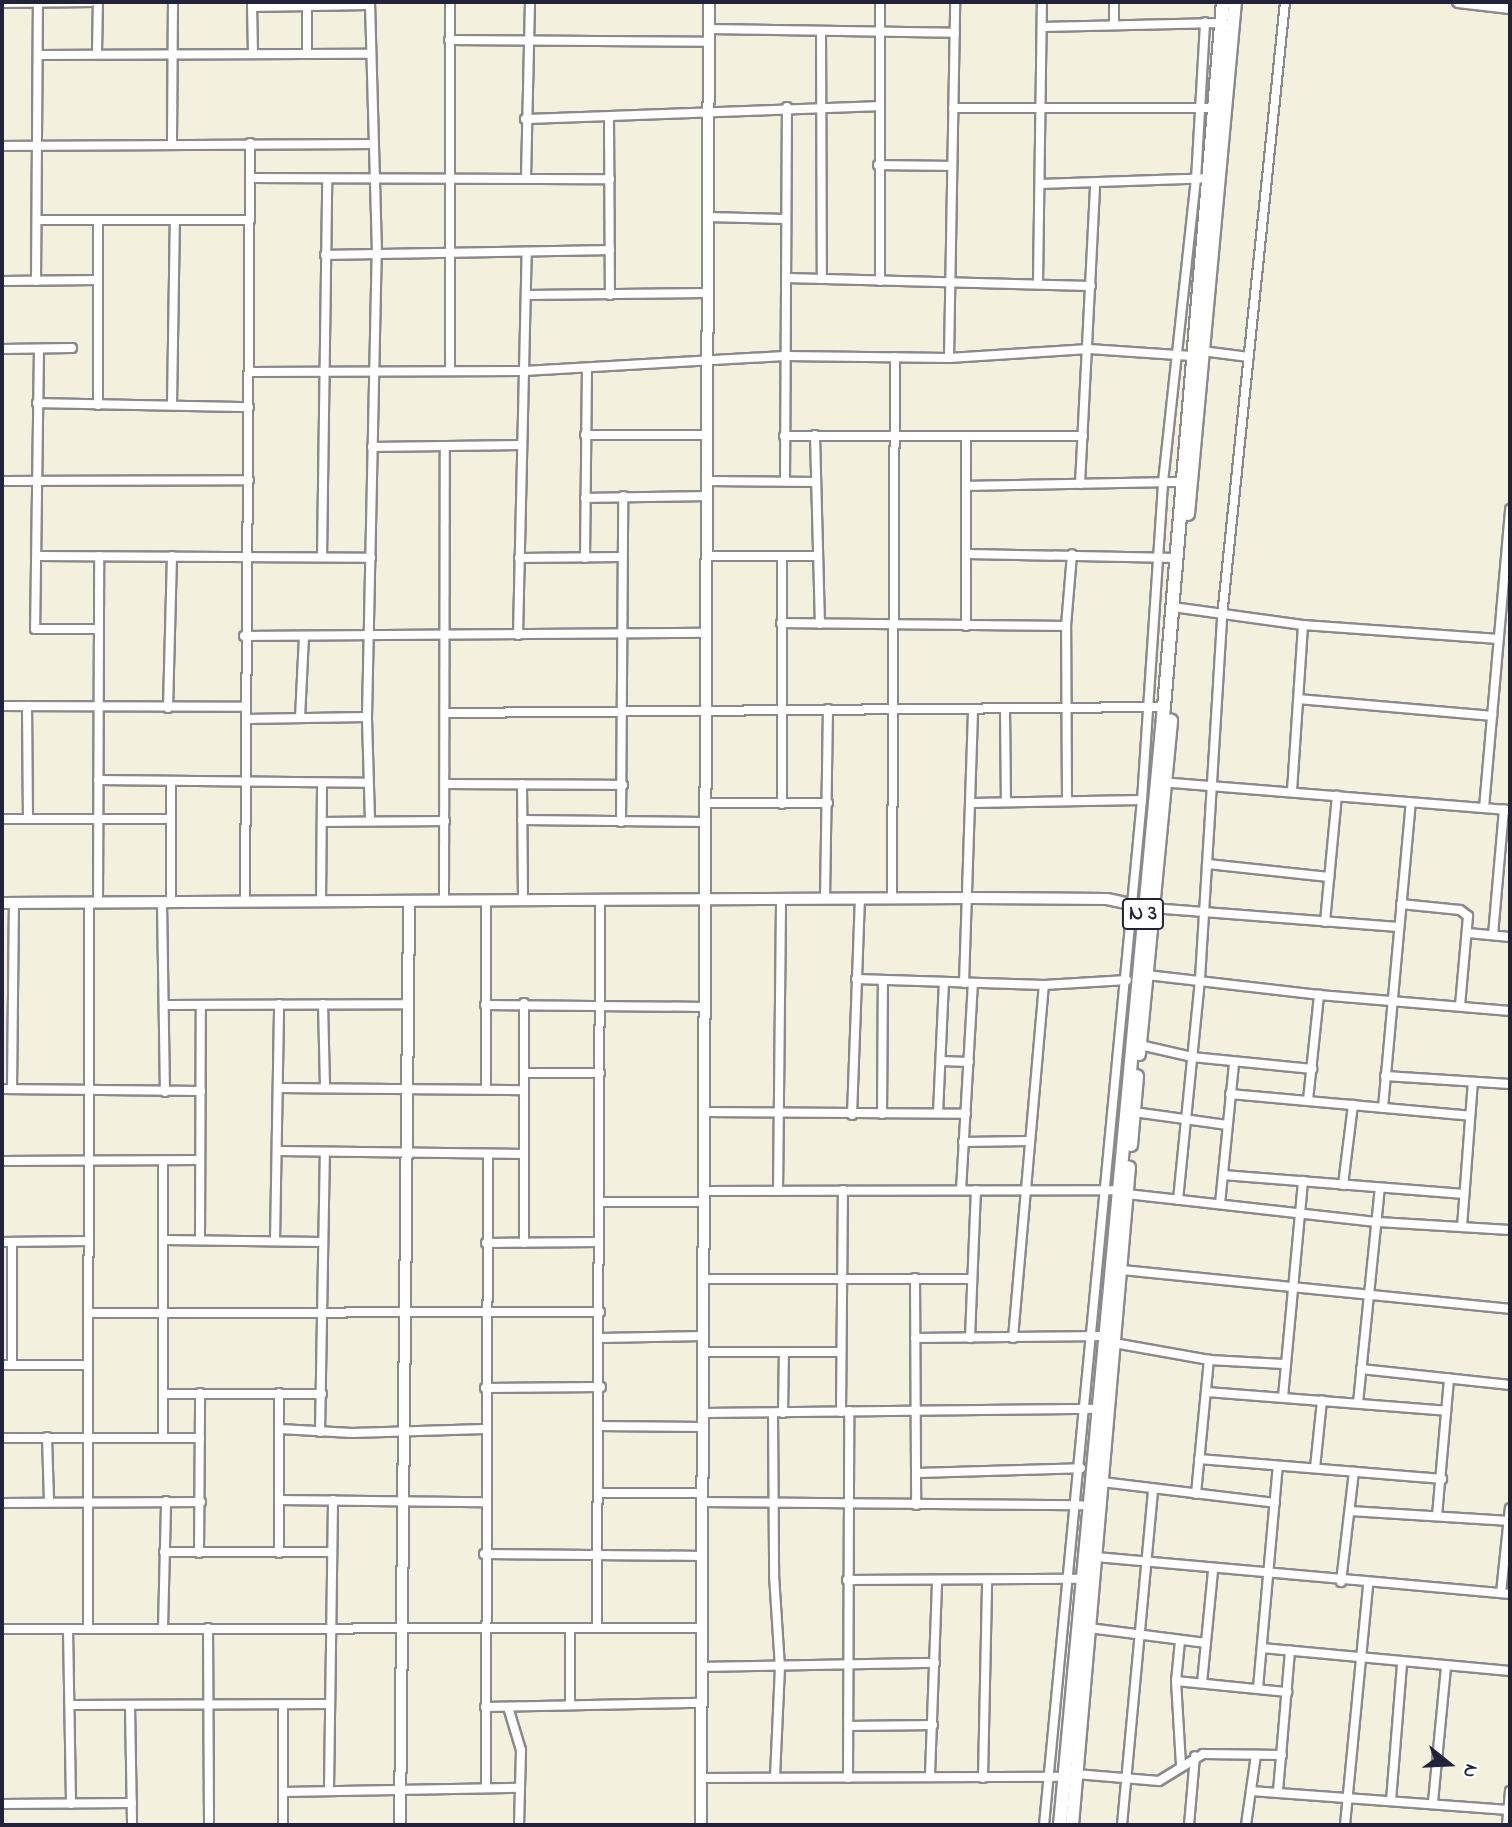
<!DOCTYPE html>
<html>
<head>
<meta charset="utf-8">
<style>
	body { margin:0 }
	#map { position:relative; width:1512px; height:1827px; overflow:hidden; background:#f3f0de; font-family:"Indie Flower",sans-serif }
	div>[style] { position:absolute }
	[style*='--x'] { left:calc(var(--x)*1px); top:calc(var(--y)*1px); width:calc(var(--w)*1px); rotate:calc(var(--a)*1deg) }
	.roads { filter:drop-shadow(2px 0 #8a898c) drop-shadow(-2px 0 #8a898c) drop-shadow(0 2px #8a898c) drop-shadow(0 -2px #8a898c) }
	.minor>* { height:8px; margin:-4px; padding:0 4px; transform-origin:4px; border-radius:4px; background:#fff }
	.tertiary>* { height:10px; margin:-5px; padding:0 5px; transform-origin:5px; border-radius:5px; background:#fff }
	.primary>* { height:12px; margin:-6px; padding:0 6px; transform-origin:6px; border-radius:6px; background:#fff }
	span { translate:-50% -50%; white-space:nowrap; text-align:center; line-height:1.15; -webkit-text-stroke:5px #fff; paint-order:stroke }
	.shield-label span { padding:2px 5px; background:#fff; border:2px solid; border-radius:5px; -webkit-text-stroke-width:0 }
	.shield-label { font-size:21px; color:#22223b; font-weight:700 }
	.frame { position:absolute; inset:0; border:4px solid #22223b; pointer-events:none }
	.north { position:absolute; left:1414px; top:1729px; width:70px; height:70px; -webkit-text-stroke:5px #fff; paint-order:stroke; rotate:108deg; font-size:19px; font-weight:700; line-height:28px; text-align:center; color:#22223b }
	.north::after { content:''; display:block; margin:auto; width:24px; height:32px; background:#22223b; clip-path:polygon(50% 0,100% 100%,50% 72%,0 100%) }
</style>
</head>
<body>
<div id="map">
	<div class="roads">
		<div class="minor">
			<div style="--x:2;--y:3;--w:89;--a:-0.6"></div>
			<div style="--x:252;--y:5;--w:48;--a:88.8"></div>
			<div style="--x:252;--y:7;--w:118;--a:-1"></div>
			<div style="--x:307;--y:7;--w:46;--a:90"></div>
			<div style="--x:1114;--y:24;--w:22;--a:-90"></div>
			<div style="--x:1042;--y:27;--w:179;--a:-1.3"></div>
			<div style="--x:709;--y:29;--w:246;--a:0.9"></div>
			<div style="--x:821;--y:31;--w:248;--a:89.8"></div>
			<div style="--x:449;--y:40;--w:259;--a:0.4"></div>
			<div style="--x:97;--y:52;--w:50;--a:-88.9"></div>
			<div style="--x:38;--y:55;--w:332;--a:-0.2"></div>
			<div style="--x:953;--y:108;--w:261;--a:0"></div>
			<div style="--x:609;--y:118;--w:177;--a:89.7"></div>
			<div style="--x:525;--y:119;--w:354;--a:-2.1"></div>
			<div style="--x:172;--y:142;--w:140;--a:-89.6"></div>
			<div style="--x:2;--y:146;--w:371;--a:-0.3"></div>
			<div style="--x:878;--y:165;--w:74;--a:0.8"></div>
			<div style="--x:250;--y:178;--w:360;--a:0.2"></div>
			<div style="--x:526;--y:178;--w:176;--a:-88.7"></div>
			<div style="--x:1040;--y:184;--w:168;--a:-2"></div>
			<div style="--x:708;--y:217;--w:78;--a:1.5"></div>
			<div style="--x:37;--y:220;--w:213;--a:0"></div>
			<div style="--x:98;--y:221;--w:184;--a:90"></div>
			<div style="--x:325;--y:255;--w:285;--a:-1"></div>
			<div style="--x:786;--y:278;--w:305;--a:1.5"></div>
			<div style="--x:2;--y:281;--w:96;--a:-0.6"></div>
			<div style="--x:36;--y:281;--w:277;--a:-89.6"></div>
			<div style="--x:880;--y:281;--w:279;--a:-90"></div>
			<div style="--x:1038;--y:283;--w:281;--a:-89.2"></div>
			<div style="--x:526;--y:295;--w:182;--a:-0.6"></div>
			<div style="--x:2;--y:349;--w:70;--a:-0.8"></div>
			<div style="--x:39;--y:349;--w:280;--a:90.8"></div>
			<div style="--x:35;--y:629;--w:62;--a:0"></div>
			<div style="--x:1202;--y:351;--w:47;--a:7.3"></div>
			<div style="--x:949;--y:358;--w:356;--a:-89"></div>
			<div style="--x:450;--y:370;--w:368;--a:-90"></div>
			<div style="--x:250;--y:372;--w:274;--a:-0.2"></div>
			<div style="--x:524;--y:371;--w:261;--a:-3.3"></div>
			<div style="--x:785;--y:356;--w:164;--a:0.7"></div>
			<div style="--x:949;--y:358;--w:140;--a:-3.7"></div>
			<div style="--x:1089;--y:349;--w:103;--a:3.9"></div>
			<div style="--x:37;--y:403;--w:212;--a:1.1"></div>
			<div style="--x:172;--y:404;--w:184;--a:-89.1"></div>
			<div style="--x:585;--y:435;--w:122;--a:0"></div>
			<div style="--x:815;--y:435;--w:189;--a:88.5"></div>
			<div style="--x:784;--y:436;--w:299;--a:0"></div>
			<div style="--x:372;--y:447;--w:150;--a:-0.8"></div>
			<div style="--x:2;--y:481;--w:247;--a:-0.2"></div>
			<div style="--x:707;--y:481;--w:109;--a:0.5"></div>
			<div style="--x:785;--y:481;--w:374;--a:-89.7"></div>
			<div style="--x:1080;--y:484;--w:301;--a:-87.1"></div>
			<div style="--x:967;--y:486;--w:215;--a:-1.1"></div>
			<div style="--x:585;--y:498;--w:122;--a:-0.9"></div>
			<div style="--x:968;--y:554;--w:208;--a:1.1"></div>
			<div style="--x:37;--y:556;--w:334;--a:0.3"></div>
			<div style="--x:706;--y:556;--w:112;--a:0"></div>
			<div style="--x:322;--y:557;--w:377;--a:-89.2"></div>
			<div style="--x:519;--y:558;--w:103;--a:-0.6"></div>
			<div style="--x:585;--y:558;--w:190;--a:-89.4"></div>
			<div style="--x:1180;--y:608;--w:124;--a:7.9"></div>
			<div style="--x:1303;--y:625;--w:196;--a:4.1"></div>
			<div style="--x:781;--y:623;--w:285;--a:0.6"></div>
			<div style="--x:966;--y:626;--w:190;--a:-90"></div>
			<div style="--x:518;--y:635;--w:383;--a:-88.7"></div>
			<div style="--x:244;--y:636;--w:462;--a:-0.4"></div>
			<div style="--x:1299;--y:699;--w:194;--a:5"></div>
			<div style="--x:2;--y:706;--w:243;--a:0.2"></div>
			<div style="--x:27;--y:706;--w:112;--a:89.5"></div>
			<div style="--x:168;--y:708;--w:152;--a:-88.5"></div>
			<div style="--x:1005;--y:709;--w:91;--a:89.4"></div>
			<div style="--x:446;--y:713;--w:718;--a:-0.48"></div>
			<div style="--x:300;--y:718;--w:81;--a:-87.2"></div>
			<div style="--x:246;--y:719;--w:121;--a:-0.9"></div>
			<div style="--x:98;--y:780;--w:270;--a:0.6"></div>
			<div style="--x:171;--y:782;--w:121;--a:90"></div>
			<div style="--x:1161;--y:782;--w:350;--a:4.6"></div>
			<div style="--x:445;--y:784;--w:178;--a:0.3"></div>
			<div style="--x:522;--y:784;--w:116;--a:89.5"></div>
			<div style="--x:1292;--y:791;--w:166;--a:-86.2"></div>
			<div style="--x:1067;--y:799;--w:173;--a:-90.3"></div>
			<div style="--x:1066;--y:626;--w:72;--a:-85.2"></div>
			<div style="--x:706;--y:803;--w:122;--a:0"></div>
			<div style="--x:972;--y:803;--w:170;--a:-1"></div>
			<div style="--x:782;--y:804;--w:248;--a:-90"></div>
			<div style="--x:1484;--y:808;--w:300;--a:-85"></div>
			<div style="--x:2;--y:819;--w:168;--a:0"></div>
			<div style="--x:370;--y:820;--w:103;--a:-91.7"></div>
			<div style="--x:367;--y:717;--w:464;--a:-88.8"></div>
			<div style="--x:377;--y:253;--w:251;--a:-91.6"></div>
			<div style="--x:522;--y:820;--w:183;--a:0.6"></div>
			<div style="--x:322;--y:822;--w:123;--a:-0.5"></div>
			<div style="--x:621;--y:822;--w:326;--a:-89.6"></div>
			<div style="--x:1207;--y:864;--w:123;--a:6.1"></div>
			<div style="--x:892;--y:898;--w:541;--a:-89.68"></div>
			<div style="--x:825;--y:899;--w:190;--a:-89.1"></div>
			<div style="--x:444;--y:901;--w:455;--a:-89.9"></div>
			<div style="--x:245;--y:902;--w:759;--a:-89.62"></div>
			<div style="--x:321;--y:902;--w:118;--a:-89.5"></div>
			<div style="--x:98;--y:903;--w:347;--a:-89.8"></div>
			<div style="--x:162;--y:903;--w:189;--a:89.1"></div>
			<div style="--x:1401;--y:904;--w:59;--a:5.8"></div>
			<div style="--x:1460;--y:910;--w:10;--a:37"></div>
			<div style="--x:1468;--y:916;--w:90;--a:95.1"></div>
			<div style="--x:1152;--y:908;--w:247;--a:4.4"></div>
			<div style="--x:1325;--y:922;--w:127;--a:-84.6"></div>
			<div style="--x:1468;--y:933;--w:42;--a:5.4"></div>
			<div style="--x:1493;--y:935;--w:126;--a:-85"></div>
			<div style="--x:1147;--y:975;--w:173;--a:6.6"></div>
			<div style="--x:1319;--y:995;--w:192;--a:4.8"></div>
			<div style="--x:856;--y:979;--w:188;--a:1.8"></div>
			<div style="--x:1044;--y:985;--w:83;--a:-3.4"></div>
			<div style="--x:964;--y:983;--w:274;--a:-88.1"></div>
			<div style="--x:524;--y:1003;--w:240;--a:90"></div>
			<div style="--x:323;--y:1004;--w:84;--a:88.6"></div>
			<div style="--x:166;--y:1005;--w:242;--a:-0.2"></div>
			<div style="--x:485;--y:1005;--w:220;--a:0.5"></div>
			<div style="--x:1140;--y:1045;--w:53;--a:13"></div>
			<div style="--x:1192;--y:1057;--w:121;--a:5.7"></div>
			<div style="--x:941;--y:1061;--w:28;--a:2"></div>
			<div style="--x:525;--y:1073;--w:75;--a:0"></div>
			<div style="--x:1385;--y:1076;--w:125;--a:3.7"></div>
			<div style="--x:278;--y:1088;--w:245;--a:0.5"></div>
			<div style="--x:2;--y:1089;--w:199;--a:0.6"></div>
			<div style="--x:12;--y:1089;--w:186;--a:-89.4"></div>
			<div style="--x:486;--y:1089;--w:188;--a:-90"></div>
			<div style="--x:1230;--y:1094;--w:241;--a:5.2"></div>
			<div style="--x:1308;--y:1100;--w:106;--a:-84"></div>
			<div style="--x:1383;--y:1108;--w:306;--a:-84.8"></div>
			<div style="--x:704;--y:1112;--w:262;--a:0.4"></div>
			<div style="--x:1134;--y:1112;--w:94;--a:8"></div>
			<div style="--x:938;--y:1113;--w:131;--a:-87.4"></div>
			<div style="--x:882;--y:1114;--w:134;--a:-89.6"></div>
			<div style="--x:852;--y:1115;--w:217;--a:-87.9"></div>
			<div style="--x:963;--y:1142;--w:66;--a:-0.9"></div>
			<div style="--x:278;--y:1151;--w:246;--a:0.7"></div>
			<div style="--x:2;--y:1161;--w:198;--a:-0.3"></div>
			<div style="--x:1223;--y:1175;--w:242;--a:4.5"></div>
			<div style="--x:1343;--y:1185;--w:81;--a:-82.9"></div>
			<div style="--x:961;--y:1190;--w:207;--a:-86.7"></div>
			<div style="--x:704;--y:1191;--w:414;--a:-0.1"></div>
			<div style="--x:778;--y:1191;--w:292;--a:-89.4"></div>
			<div style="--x:1127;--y:1194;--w:253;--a:6.4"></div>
			<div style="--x:1378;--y:1222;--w:132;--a:3.5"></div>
			<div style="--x:1178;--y:1200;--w:222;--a:-84.3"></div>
			<div style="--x:1200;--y:979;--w:363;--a:-86.5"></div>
			<div style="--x:1222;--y:617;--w:618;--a:-84.15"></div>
			<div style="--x:599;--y:1202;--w:105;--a:0"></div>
			<div style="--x:1220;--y:1204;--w:142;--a:-84.3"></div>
			<div style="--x:1462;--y:1227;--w:145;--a:-85.7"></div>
			<div style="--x:164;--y:1240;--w:158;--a:0.7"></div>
			<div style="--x:200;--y:1240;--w:235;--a:-89.8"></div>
			<div style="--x:275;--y:1241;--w:237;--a:-89"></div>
			<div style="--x:2;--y:1242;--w:86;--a:-0.7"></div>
			<div style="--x:12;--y:1242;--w:123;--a:90"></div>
			<div style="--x:486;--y:1243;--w:113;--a:-0.5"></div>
			<div style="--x:1121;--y:1270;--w:391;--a:5.7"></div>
			<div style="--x:915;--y:1278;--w:227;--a:89.7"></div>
			<div style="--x:704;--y:1279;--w:267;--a:0"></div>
			<div style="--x:90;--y:1313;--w:510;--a:-0.11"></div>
			<div style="--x:601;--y:1338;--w:102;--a:-1.1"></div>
			<div style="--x:915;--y:1338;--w:189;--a:-0.6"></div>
			<div style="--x:970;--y:1338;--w:148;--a:-87.7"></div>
			<div style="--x:1013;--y:1338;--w:354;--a:-85"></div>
			<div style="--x:1114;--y:1343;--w:97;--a:10.1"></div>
			<div style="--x:1209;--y:1360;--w:75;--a:3.1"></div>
			<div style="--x:703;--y:1352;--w:138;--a:0"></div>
			<div style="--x:2;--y:1365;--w:85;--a:0"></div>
			<div style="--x:1361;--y:1369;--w:150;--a:6.1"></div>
			<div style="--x:485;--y:1388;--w:116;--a:-0.5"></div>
			<div style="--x:1207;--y:1392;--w:240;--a:4.5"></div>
			<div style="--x:279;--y:1393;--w:160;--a:90"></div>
			<div style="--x:163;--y:1394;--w:159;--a:0"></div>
			<div style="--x:1283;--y:1397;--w:217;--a:-84.7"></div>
			<div style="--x:1358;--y:1403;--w:216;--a:-84.2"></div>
			<div style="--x:841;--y:1412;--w:222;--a:-89.5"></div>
			<div style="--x:703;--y:1413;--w:395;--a:-0.6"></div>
			<div style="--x:773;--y:1413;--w:162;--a:89.6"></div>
			<div style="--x:774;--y:1575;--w:92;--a:86.3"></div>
			<div style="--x:780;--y:1667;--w:109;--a:92.6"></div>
			<div style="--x:783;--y:1413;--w:61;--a:-89.1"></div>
			<div style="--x:599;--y:1426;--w:104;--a:0.6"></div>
			<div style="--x:280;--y:1429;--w:72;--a:3.2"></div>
			<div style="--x:352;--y:1433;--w:133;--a:-1.7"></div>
			<div style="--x:320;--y:1432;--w:279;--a:-89"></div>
			<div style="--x:47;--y:1437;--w:65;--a:88.2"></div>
			<div style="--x:2;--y:1438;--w:198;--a:0"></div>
			<div style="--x:163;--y:1438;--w:276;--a:-90"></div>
			<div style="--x:1199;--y:1459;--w:244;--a:4.7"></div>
			<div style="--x:1315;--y:1468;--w:68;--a:-84.1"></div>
			<div style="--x:917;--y:1473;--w:164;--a:-1.7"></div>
			<div style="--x:1102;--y:1482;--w:174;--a:6.9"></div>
			<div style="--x:599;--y:1493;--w:104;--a:0"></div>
			<div style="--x:1196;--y:1494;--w:135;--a:-84.5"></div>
			<div style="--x:279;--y:1500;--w:205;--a:0.6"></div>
			<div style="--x:703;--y:1502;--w:378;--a:0.5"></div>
			<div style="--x:2;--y:1503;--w:199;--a:-0.3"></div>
			<div style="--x:1350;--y:1511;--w:160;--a:3.6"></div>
			<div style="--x:1437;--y:1516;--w:138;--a:-85"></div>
			<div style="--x:164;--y:1552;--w:168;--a:0"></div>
			<div style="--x:199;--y:1553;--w:160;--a:-89.6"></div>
			<div style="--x:484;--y:1554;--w:219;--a:0.5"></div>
			<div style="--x:1096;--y:1557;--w:416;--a:5.1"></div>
			<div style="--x:847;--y:1580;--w:229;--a:-0.3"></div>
			<div style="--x:1341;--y:1582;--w:111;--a:-83.3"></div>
			<div style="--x:1501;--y:1593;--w:85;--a:-84"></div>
			<div style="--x:163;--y:1628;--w:127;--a:-88.6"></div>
			<div style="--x:208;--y:1628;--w:197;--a:89.7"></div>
			<div style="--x:597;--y:1628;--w:728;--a:-89.76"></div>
			<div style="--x:1089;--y:1628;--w:118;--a:7.3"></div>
			<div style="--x:2;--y:1629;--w:700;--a:-0.08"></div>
			<div style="--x:68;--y:1629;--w:175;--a:89"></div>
			<div style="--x:88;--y:1629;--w:726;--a:-89.92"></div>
			<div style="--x:1180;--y:1641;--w:40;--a:95.7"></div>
			<div style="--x:1176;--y:1681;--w:85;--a:86.6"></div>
			<div style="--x:1262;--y:1648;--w:249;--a:5.3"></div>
			<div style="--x:702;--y:1667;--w:233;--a:-1"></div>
			<div style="--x:1176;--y:1681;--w:112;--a:5.7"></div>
			<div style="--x:1202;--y:1683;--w:113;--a:-84.4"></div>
			<div style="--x:1258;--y:1688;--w:223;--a:-84.9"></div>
			<div style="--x:570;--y:1703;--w:75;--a:-90"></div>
			<div style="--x:71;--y:1705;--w:259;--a:-0.2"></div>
			<div style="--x:130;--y:1706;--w:119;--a:89"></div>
			<div style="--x:485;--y:1707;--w:217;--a:-1.1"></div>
			<div style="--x:508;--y:1707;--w:45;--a:73.2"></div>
			<div style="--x:521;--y:1750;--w:75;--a:91.5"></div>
			<div style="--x:849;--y:1726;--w:84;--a:-0.7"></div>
			<div style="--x:1076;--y:1774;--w:83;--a:4.8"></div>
			<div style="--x:1159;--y:1781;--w:52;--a:-31.5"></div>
			<div style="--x:1203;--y:1754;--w:79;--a:0.7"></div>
			<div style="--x:930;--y:1775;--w:195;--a:-87.9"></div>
			<div style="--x:702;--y:1778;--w:362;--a:-0.2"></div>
			<div style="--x:848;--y:1778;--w:367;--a:-89.8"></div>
			<div style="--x:983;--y:1778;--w:198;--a:-88.8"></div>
			<div style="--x:486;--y:1787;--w:632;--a:-89.82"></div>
			<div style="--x:329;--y:1789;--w:289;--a:-89.2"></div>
			<div style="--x:1251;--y:1791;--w:258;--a:4.2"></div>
			<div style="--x:1278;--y:1791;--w:141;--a:-85.1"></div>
			<div style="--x:283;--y:1792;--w:237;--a:-1"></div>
			<div style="--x:1391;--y:1801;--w:138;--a:-85.4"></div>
			<div style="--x:1433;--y:1802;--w:137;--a:-84.5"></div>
			<div style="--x:2;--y:1804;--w:130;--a:-0.4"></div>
			<div style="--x:283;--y:1825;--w:118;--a:-90"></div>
			<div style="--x:1044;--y:1825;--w:1030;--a:-84.54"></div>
			<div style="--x:1142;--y:800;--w:319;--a:-86.2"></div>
			<div style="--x:1163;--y:482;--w:304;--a:-83.8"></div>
			<div style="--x:1196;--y:180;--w:158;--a:-86.7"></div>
			<div style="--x:1122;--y:1825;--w:335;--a:-84.7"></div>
			<div style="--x:1189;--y:1825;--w:69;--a:-85"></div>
			<div style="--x:1246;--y:1825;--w:71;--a:-81.9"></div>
			<div style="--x:1345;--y:1825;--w:241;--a:-84.5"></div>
			<div style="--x:1507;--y:1825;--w:34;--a:-85"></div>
		</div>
		<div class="tertiary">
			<div style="--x:1458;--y:2;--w:52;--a:6.6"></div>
			<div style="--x:2;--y:903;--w:968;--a:-0.3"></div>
			<div style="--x:970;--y:898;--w:137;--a:0.4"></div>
			<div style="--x:1107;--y:899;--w:38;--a:12"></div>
			<div style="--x:400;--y:1825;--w:924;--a:-89.44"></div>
			<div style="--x:701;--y:1825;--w:1823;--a:-89.75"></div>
		</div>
		<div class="primary">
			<div style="--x:1188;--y:514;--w:514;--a:-84.76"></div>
			<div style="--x:1139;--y:1054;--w:335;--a:-84.5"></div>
			<div style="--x:1131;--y:1145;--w:69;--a:-85"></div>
			<div style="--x:1060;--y:1825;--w:1123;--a:-84.69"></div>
			<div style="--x:1164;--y:707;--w:707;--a:-85.22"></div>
			<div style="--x:1072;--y:1825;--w:660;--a:-85.05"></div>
		</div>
	</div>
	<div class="shield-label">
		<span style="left:1143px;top:914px">N 3</span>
	</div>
	<div class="frame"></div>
	<div class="north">N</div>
</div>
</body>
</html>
